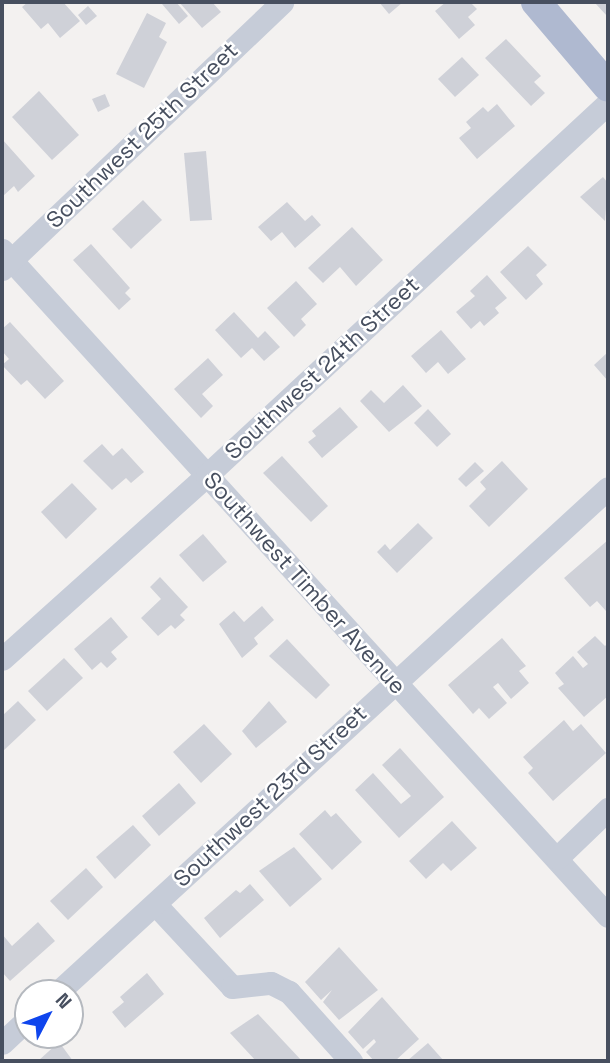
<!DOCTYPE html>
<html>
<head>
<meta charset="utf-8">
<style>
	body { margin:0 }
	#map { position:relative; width:610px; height:1063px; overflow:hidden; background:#f3f1f0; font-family:"Space Grotesk",sans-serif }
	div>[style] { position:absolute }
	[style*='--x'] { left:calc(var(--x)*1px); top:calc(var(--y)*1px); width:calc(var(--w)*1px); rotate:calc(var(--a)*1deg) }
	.building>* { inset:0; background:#cfd1d8 }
	.minor>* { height:23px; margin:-11.5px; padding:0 11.5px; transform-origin:11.5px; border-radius:11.5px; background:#c6ccd8 }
	.major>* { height:30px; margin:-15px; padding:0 15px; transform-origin:15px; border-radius:15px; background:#afb9d0 }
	span { translate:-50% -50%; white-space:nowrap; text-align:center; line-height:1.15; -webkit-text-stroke:5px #fff; paint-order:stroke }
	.street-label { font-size:23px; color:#474f5f }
	.frame { position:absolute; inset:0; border:4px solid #474f5f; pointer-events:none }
	.north { position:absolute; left:14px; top:979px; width:70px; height:70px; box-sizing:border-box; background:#fff; border:2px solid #b5b9bf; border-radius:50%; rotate:48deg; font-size:19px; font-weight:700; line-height:28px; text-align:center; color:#474f5f }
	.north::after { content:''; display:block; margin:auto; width:24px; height:32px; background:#0f45ed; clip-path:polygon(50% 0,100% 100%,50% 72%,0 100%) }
</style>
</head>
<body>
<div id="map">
	<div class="building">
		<div style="clip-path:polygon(28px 2px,63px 2px,80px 21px,60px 38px,48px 23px,41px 29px,22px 7px)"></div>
		<div style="clip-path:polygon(165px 2px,176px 2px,188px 16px,179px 24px,162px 4px)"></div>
		<div style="clip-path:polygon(179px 2px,212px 2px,221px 12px,202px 28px)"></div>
		<div style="clip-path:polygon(379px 2px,403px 2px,389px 14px)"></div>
		<div style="clip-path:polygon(446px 2px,470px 2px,477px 9px,468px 17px,475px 25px,459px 39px,435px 11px)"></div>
		<div style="clip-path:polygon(594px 2px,608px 2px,608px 17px)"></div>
		<div style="clip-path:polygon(88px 6px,97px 16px,86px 25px,78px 15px)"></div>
		<div style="clip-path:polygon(147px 13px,166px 23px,159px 37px,167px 42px,144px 88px,116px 74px)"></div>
		<div style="clip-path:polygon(506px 39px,541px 76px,534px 82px,545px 93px,531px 106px,485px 58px)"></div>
		<div style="clip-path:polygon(462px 57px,479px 75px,455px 97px,438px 79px)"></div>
		<div style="clip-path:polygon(39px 91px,79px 135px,52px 160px,12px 117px)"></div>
		<div style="clip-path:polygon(105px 94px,110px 106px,98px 112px,92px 99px)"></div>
		<div style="clip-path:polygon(497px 104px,515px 126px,477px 159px,459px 138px,471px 128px,466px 122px,483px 107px,488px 112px)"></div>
		<div style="clip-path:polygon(2px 139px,35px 176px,18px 192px,14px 186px,3px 196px)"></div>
		<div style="clip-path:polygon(206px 151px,212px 220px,190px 221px,184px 153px)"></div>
		<div style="clip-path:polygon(603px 177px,608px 183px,605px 221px,580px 197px)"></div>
		<div style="clip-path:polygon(143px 200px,162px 220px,131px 249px,112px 229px)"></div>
		<div style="clip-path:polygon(287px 202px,305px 221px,312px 215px,321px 225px,295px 248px,282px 232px,271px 241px,258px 227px)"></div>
		<div style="clip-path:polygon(352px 227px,383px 260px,356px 286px,340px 267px,323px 283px,308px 268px)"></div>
		<div style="clip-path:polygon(91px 244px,130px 288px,125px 293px,131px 299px,119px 310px,73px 260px)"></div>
		<div style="clip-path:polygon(528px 246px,547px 265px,536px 275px,543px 284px,526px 300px,500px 272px)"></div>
		<div style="clip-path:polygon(487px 275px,507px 298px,495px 308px,499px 313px,484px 326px,480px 321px,471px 329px,456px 312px,475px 296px,470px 291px)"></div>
		<div style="clip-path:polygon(296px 281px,317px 304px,301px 319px,306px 325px,294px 337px,267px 308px)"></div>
		<div style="clip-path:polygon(234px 312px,258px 338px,265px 331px,280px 347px,264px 361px,252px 348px,241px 358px,215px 330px)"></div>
		<div style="clip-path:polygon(10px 322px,64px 381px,45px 399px,27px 380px,21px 385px,2px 365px,9px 359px,2px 351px,2px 329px)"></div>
		<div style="clip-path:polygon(441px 330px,466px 359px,448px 374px,438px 362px,426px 373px,411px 356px)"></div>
		<div style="clip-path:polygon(608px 352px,608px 381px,594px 365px)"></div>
		<div style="clip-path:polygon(208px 358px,223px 375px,202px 394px,213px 406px,201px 418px,174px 389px)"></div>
		<div style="clip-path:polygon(403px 385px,422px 406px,389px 432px,360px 401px,371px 390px,384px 403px)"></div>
		<div style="clip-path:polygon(340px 407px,358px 427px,322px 458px,308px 442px,316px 436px,312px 431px)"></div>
		<div style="clip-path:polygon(428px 409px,451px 434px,437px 447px,414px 423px)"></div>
		<div style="clip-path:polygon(102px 444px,113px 456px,122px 448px,144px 472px,131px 483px,126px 478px,112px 490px,83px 461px)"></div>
		<div style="clip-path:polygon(282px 456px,328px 506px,311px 522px,263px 473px)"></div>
		<div style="clip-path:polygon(502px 461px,528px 489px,489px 527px,469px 506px,486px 489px,480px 482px)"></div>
		<div style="clip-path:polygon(475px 462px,484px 471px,466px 487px,458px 479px)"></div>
		<div style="clip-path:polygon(72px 483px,97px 509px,66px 539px,41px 512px)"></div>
		<div style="clip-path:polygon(418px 523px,433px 538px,397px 573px,377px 552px,385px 544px,390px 550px)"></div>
		<div style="clip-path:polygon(203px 534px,227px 562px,203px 582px,179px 555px)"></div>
		<div style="clip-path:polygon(608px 540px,608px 609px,606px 611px,597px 601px,590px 607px,564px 578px)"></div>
		<div style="clip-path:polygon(160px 577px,188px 607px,180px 615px,185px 620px,175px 629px,171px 625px,158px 636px,141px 618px,161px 599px,150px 587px)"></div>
		<div style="clip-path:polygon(262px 606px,274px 620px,254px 638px,258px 644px,242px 658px,219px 624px,234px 611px,244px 622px)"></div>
		<div style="clip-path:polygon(111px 617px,128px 637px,111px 652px,117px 659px,107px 668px,101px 662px,92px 670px,74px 649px)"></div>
		<div style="clip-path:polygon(595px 636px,605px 646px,608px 643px,608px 696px,584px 717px,558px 688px,564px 684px,555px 673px,573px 656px,583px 668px,588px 664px,577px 652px)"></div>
		<div style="clip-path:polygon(502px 638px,526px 666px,519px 671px,529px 683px,511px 699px,498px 683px,493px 687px,507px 703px,489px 719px,479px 708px,473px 714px,448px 685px)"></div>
		<div style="clip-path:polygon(287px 639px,330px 685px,316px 699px,269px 656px)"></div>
		<div style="clip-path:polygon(64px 658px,83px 678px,47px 711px,28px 691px)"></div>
		<div style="clip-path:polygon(18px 701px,36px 720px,2px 752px,2px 716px)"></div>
		<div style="clip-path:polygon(269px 701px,287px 722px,256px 748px,242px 731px)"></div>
		<div style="clip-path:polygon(564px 720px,573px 731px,581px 724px,606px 753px,553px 801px,528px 773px,533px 768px,523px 757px)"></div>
		<div style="clip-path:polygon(204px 724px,232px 754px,201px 783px,173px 752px)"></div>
		<div style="clip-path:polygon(400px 748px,444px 797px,399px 838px,355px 790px,373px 773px,401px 804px,411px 796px,382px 765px)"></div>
		<div style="clip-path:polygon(179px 783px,196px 803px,159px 836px,142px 816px)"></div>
		<div style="clip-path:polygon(325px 810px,331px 817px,336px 813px,362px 842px,332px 870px,299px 834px)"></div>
		<div style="clip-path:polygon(452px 821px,477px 848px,451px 871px,443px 863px,426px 879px,409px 861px)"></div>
		<div style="clip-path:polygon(133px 825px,151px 845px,115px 879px,96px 857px)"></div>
		<div style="clip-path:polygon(294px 847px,322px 879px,290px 907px,259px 871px)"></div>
		<div style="clip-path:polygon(86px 868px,103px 887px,68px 920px,50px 901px)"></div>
		<div style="clip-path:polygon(250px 884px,264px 900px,220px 938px,204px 918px,236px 890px,240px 893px)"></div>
		<div style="clip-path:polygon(38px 922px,55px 941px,10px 981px,2px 972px,2px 934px,12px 946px)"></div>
		<div style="clip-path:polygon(339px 947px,378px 990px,339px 1020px,323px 1002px,332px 990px,321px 1000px,305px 982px)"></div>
		<div style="clip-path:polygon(147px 973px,164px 994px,125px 1028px,112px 1012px,124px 1002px,120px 997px)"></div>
		<div style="clip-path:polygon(382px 997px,419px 1039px,395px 1061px,374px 1061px,366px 1052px,376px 1042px,374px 1039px,363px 1049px,348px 1032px)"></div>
		<div style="clip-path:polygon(258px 1014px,302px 1061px,256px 1061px,230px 1033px)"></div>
		<div style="clip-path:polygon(59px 1042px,73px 1061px,38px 1061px)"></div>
		<div style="clip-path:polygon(428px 1043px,444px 1061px,407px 1061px)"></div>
	</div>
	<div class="minor">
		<div style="--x:2;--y:250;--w:900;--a:47.7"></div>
		<div style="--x:2;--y:269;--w:387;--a:-43.6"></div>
		<div style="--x:2;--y:659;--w:275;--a:-41.9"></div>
		<div style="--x:207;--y:475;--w:547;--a:-42.85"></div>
		<div style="--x:557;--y:858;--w:71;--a:-43.9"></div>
		<div style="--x:155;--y:904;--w:113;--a:47.1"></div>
		<div style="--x:232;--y:987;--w:39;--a:-6"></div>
		<div style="--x:271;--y:983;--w:20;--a:27"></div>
		<div style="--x:289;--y:992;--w:93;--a:48.1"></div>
		<div style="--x:57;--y:993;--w:747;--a:-42.51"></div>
		<div style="--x:2;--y:1043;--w:35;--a:-43"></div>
	</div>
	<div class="major">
		<div style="--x:536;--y:2;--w:111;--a:49.7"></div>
	</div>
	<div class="street-label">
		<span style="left:142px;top:135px;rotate:-44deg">Southwest 25th Street</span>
		<span style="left:322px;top:368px;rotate:-43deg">Southwest 24th Street</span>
		<span style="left:305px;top:583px;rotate:48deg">Southwest Timber Avenue</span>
		<span style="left:270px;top:796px;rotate:-43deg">Southwest 23rd Street</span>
	</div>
	<div class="frame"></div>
	<div class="north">N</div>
</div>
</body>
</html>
